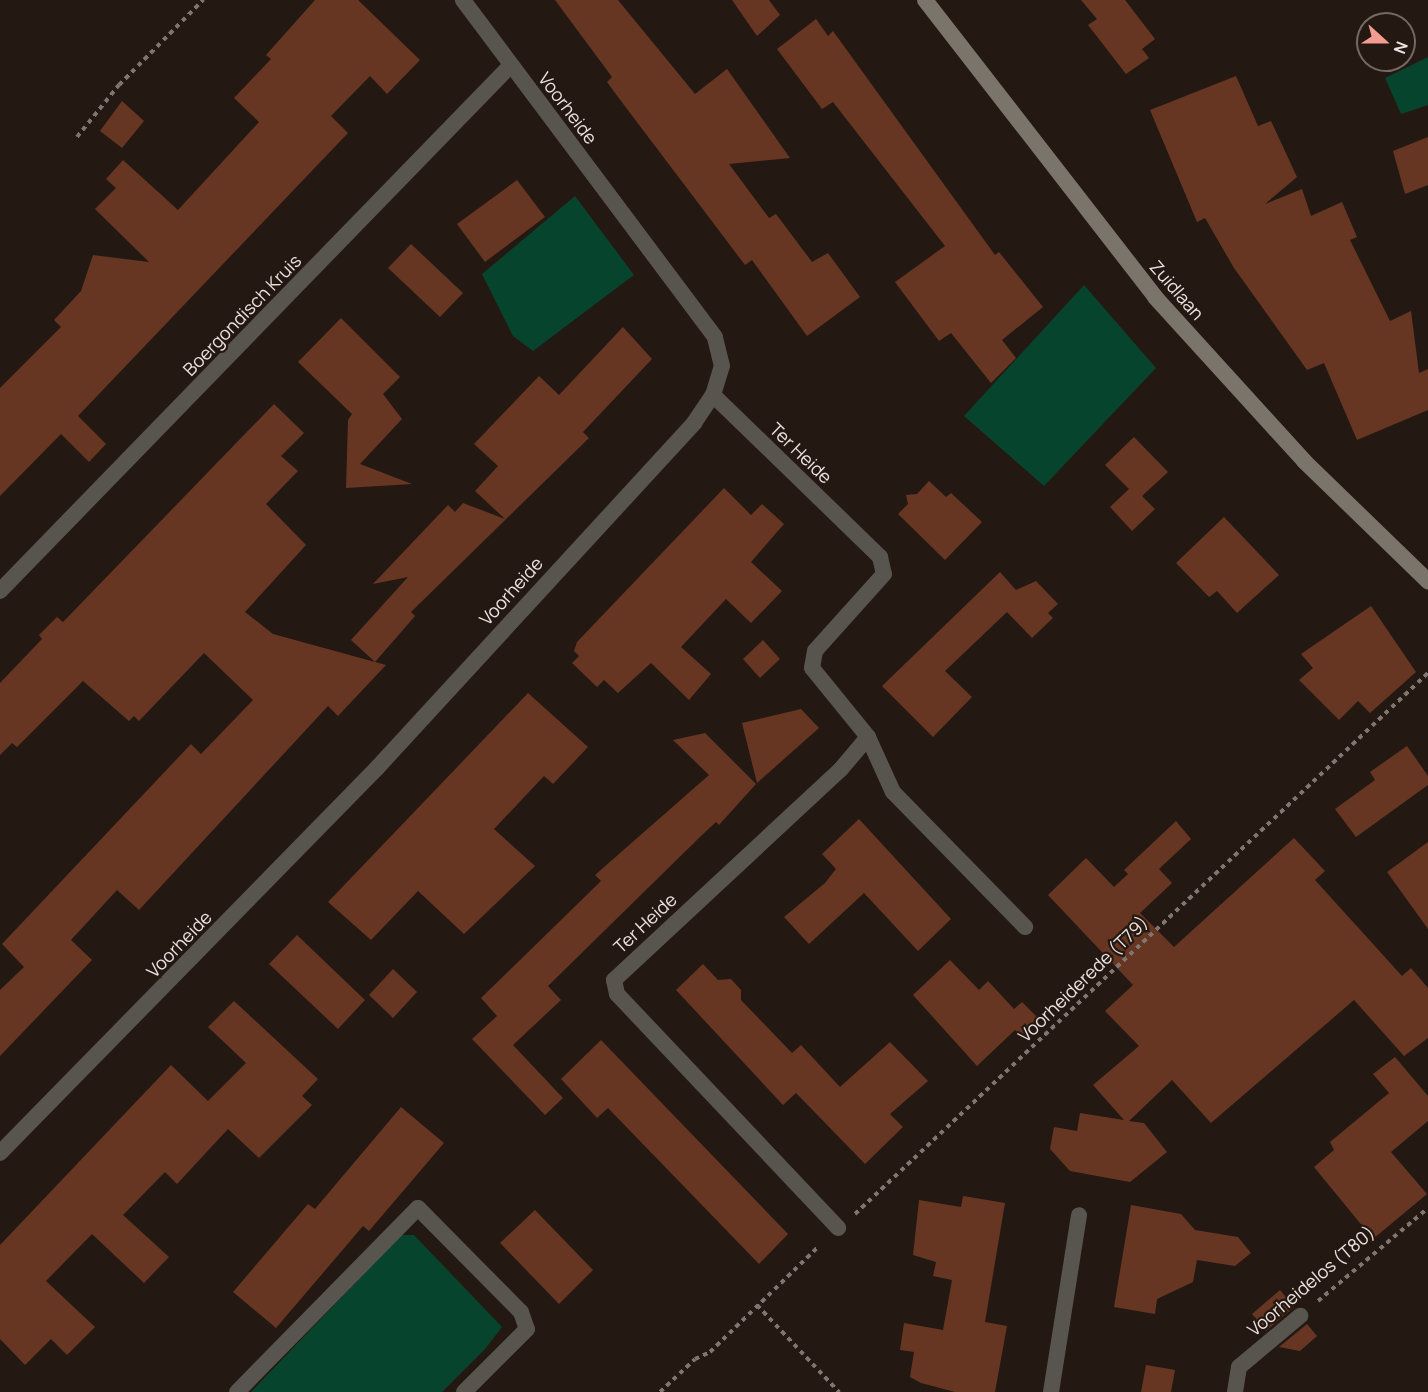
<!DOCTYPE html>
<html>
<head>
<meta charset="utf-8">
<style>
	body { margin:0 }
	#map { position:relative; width:1428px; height:1392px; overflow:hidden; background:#241813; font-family:Manrope,sans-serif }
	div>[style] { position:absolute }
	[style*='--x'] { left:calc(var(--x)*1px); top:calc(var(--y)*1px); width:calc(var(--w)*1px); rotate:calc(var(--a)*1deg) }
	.green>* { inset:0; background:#07442d }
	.building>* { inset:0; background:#663623 }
	.path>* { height:4px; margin-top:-2px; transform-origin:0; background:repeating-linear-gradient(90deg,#807571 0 4.5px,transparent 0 9px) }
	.service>* { height:16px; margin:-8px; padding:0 8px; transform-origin:8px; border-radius:8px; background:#58544e }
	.minor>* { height:16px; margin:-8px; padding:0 8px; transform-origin:8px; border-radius:8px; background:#58544e }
	.secondary>* { height:16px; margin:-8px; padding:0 8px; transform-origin:8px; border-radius:8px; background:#7b746b }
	span { translate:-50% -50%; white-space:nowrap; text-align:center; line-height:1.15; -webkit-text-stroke:4.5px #241813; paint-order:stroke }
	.street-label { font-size:18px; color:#ece2de }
	.north { position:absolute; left:1356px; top:12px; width:60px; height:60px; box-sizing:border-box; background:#241813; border:2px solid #746964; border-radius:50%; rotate:111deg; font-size:16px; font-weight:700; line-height:24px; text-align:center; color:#ece2de }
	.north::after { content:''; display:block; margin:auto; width:21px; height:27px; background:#f59c92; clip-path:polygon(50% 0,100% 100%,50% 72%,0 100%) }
</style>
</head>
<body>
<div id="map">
	<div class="green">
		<div style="clip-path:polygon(1428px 57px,1428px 105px,1401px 114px,1385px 78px)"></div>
		<div style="clip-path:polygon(575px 196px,634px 275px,533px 351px,513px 336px,482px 274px)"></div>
		<div style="clip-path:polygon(1084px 285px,1156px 368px,1044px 486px,964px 416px)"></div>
		<div style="clip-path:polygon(401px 1235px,414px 1235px,502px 1327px,485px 1349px,442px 1392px,251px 1392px)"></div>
	</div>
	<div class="building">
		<div style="clip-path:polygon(315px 0,358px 0,420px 60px,387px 94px,370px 76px,331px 116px,348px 133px,78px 416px,106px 444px,89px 462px,61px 434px,0 496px,0 388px,61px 327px,54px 320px,81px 291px,93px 255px,149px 262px,95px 209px,116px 188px,106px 179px,123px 160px,178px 210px,259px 122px,234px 98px,271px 59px,266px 55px)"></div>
		<div style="clip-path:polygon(555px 0,618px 0,695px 94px,727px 69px,790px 158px,729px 164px,769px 218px,776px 214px,812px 262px,828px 253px,860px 297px,807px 336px,752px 260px,745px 265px,621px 101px,607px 82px,612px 77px)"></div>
		<div style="clip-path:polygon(732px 0,769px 0,780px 15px,757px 36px)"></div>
		<div style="clip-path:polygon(1081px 0,1125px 0,1155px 39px,1142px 49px,1149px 58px,1126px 74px,1088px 25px,1097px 19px)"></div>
		<div style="clip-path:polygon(816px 19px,828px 36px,833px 31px,995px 255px,999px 252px,1043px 307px,1002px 340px,1016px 358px,991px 383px,951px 333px,939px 341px,895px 282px,945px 246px,833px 102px,822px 109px,777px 49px)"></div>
		<div style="clip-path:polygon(1236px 76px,1258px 126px,1271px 121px,1297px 177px,1265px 204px,1302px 189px,1311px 216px,1342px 202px,1357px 237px,1350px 240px,1390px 321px,1411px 311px,1419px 373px,1428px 369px,1428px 410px,1357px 440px,1324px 363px,1307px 370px,1234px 268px,1205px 218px,1197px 222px,1150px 110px)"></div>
		<div style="clip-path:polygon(122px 101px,144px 121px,122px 148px,100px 131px)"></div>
		<div style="clip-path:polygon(1428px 137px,1428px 185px,1405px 194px,1393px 151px)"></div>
		<div style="clip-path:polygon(517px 180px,545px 217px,485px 262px,457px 224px)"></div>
		<div style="clip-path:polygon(411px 244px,463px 293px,440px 317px,388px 268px)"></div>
		<div style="clip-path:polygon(341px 318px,400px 377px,383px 394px,402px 419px,360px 464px,412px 484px,346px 488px,348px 420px,352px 414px,298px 362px)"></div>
		<div style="clip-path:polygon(623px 327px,652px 359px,583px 432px,589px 438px,411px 612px,415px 616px,375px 662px,351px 640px,408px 577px,373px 584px,448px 505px,455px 512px,463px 503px,505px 519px,475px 491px,498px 466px,474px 444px,539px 376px,559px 395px)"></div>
		<div style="clip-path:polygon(274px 404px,304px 433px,281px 456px,298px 471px,266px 504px,306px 545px,245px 612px,273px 634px,386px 665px,338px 716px,328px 706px,139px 910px,117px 890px,71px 940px,92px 960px,0 1056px,0 990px,24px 967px,2px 944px,191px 744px,201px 754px,253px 700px,204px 653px,139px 721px,134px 716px,129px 721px,83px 681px,17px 747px,12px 743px,0 755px,0 683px,42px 639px,39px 635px,57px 617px,63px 622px)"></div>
		<div style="clip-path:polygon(1134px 437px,1168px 472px,1142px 496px,1155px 509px,1132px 531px,1110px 507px,1129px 489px,1105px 465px)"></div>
		<div style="clip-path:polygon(929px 481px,946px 497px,951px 493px,982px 522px,945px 560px,898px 514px,908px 504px,906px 495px,917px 494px)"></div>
		<div style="clip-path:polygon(724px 488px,751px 515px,762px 504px,784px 524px,751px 562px,782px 591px,751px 623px,726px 599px,681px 647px,711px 674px,689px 700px,651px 663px,618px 693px,604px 680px,597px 687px,572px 663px,579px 656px,574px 651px,577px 642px)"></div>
		<div style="clip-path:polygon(1224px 517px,1279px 575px,1237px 613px,1217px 591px,1209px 597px,1176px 563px)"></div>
		<div style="clip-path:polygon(1000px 572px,1016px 590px,1036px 581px,1058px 604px,1048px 613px,1053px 618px,1032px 638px,1007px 612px,945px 671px,972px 697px,933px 737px,882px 686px)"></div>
		<div style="clip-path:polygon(1371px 606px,1416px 672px,1370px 713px,1358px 701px,1339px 720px,1299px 680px,1313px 668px,1301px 654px)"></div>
		<div style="clip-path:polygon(763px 640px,780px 659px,760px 678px,743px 659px)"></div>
		<div style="clip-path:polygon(528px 693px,588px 747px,553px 784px,544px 776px,494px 829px,535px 866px,464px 934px,418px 891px,371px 940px,328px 902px)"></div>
		<div style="clip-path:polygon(801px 709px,819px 728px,757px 783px,742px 723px)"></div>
		<div style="clip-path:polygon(705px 733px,756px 784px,719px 825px,716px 822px,702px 835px,548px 986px,561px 1000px,513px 1045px,563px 1098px,545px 1115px,472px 1039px,497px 1016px,481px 998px,601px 881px,595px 875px,709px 775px,673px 740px)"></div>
		<div style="clip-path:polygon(1407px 746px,1428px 776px,1428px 785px,1356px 837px,1335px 809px,1375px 780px,1370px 772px)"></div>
		<div style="clip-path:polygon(859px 819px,951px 919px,918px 951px,864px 893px,809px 944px,784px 917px,825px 883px,836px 869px,822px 854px)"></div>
		<div style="clip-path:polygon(1176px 821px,1191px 839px,1159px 869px,1172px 883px,1140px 913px,1174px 947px,1294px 838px,1325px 871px,1315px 880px,1402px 976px,1411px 968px,1428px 988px,1428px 1038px,1404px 1056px,1354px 1000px,1211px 1123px,1172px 1080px,1129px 1121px,1144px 1123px,1167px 1152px,1130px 1182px,1070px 1171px,1050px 1149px,1054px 1127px,1077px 1131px,1080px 1113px,1124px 1120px,1093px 1085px,1139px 1046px,1105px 1011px,1133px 985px,1048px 895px,1086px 858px,1114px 887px,1128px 874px,1124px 870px)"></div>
		<div style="clip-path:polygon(1428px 842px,1428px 929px,1387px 872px)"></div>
		<div style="clip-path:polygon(297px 935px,365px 1000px,338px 1029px,269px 964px)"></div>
		<div style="clip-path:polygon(950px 960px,979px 990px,988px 981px,1014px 1009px,1022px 1002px,1039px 1019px,1021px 1037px,1015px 1030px,977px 1066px,913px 995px)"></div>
		<div style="clip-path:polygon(703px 964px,718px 980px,731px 979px,741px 990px,741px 1000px,792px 1053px,801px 1045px,840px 1087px,890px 1042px,928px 1081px,890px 1114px,903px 1127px,865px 1164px,796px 1093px,783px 1105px,676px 990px)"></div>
		<div style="clip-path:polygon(393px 969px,417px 992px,393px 1018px,369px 995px)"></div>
		<div style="clip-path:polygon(234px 1001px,318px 1079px,302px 1096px,312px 1105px,259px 1158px,228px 1129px,177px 1184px,165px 1172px,123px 1215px,169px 1257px,144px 1283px,92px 1234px,46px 1281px,95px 1327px,67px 1355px,51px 1339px,25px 1365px,0 1339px,0 1245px,171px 1065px,208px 1101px,246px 1063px,208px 1027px)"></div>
		<div style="clip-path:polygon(601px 1040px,788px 1234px,759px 1264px,608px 1108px,597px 1118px,561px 1079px)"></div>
		<div style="clip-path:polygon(1395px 1057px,1428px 1096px,1428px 1121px,1391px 1152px,1427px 1194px,1373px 1239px,1314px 1167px,1334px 1150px,1330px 1142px,1389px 1093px,1373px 1074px)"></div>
		<div style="clip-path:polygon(401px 1107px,444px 1143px,369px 1231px,363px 1226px,276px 1328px,233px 1292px,308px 1204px,315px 1209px)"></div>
		<div style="clip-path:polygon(963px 1196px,1005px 1203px,985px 1322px,1007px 1326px,995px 1392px,955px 1392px,921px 1383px,910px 1377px,914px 1352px,900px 1350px,904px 1323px,943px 1330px,952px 1280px,933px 1276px,936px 1262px,913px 1255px,919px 1200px,961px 1207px)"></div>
		<div style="clip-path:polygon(1131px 1205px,1181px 1214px,1195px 1230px,1238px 1237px,1251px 1253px,1235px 1266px,1197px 1260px,1193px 1282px,1157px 1299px,1155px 1314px,1114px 1307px)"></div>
		<div style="clip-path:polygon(535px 1210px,593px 1270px,559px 1304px,500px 1243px)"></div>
		<div style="clip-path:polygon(1280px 1290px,1294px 1307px,1266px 1331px,1252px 1314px)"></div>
		<div style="clip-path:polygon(1307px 1324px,1317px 1336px,1300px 1351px,1279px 1347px)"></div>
		<div style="clip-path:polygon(1146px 1365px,1175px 1370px,1171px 1392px,1141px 1392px)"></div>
	</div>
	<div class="path">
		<div style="--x:77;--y:137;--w:67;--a:-51.1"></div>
		<div style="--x:119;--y:85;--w:120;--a:-45.3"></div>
		<div style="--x:855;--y:1214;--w:788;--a:-43.35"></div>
		<div style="--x:1318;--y:1301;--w:144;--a:-40.2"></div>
		<div style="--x:757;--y:1305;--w:120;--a:46.7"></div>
		<div style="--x:660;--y:1392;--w:48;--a:-43.3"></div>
		<div style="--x:695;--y:1359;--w:17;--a:-25"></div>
		<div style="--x:710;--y:1352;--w:153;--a:-44.2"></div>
	</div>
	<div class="service">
		<div style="--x:1235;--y:1392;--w:25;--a:-81"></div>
		<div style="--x:1239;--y:1367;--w:80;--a:-39.9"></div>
	</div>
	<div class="minor">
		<div style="--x:713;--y:395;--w:233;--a:44.1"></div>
		<div style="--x:880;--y:557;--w:17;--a:77"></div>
		<div style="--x:884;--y:574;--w:103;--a:131.9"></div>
		<div style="--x:815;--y:651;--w:17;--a:100"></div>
		<div style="--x:812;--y:668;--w:89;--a:50.9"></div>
		<div style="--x:868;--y:737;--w:42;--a:130.2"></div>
		<div style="--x:841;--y:769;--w:310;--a:137.1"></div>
		<div style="--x:614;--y:980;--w:14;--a:78"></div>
		<div style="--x:617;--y:994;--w:322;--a:46.6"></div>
		<div style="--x:0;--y:591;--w:733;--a:-45.83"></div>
		<div style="--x:868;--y:737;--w:60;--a:65.6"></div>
		<div style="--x:893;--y:792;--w:189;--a:45.6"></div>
		<div style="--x:0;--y:1153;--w:539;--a:-45.6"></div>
		<div style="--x:377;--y:768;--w:469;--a:-47.4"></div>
		<div style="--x:694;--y:423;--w:34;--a:-56"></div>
		<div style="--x:713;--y:395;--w:30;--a:-73"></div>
		<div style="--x:722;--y:366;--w:30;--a:-104"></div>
		<div style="--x:715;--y:337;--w:421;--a:-126.8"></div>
		<div style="--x:237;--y:1392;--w:258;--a:-45.5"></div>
		<div style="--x:418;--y:1208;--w:146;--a:45.3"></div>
		<div style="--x:521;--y:1312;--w:18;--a:71"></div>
		<div style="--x:527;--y:1329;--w:89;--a:135"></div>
		<div style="--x:1051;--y:1392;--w:179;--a:-81"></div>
	</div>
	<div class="secondary">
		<div style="--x:925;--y:0;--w:376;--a:52.2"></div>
		<div style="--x:1155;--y:297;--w:222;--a:47.7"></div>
		<div style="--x:1304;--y:461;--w:173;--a:44.1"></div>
	</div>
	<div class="street-label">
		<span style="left:568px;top:108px;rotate:53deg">Voorheide</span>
		<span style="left:1177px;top:290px;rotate:49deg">Zuidlaan</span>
		<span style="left:242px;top:315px;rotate:-46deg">Boergondisch Kruis</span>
		<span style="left:801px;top:453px;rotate:44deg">Ter Heide</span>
		<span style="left:511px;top:591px;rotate:-48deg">Voorheide</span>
		<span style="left:645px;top:923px;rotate:-43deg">Ter Heide</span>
		<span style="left:179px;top:944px;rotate:-46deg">Voorheide</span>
		<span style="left:1083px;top:979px;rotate:-44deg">Voorheiderede (T79)</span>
		<span style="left:1311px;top:1281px;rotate:-40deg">Voorheidelos (T80)</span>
	</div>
	<div class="north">N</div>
</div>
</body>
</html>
